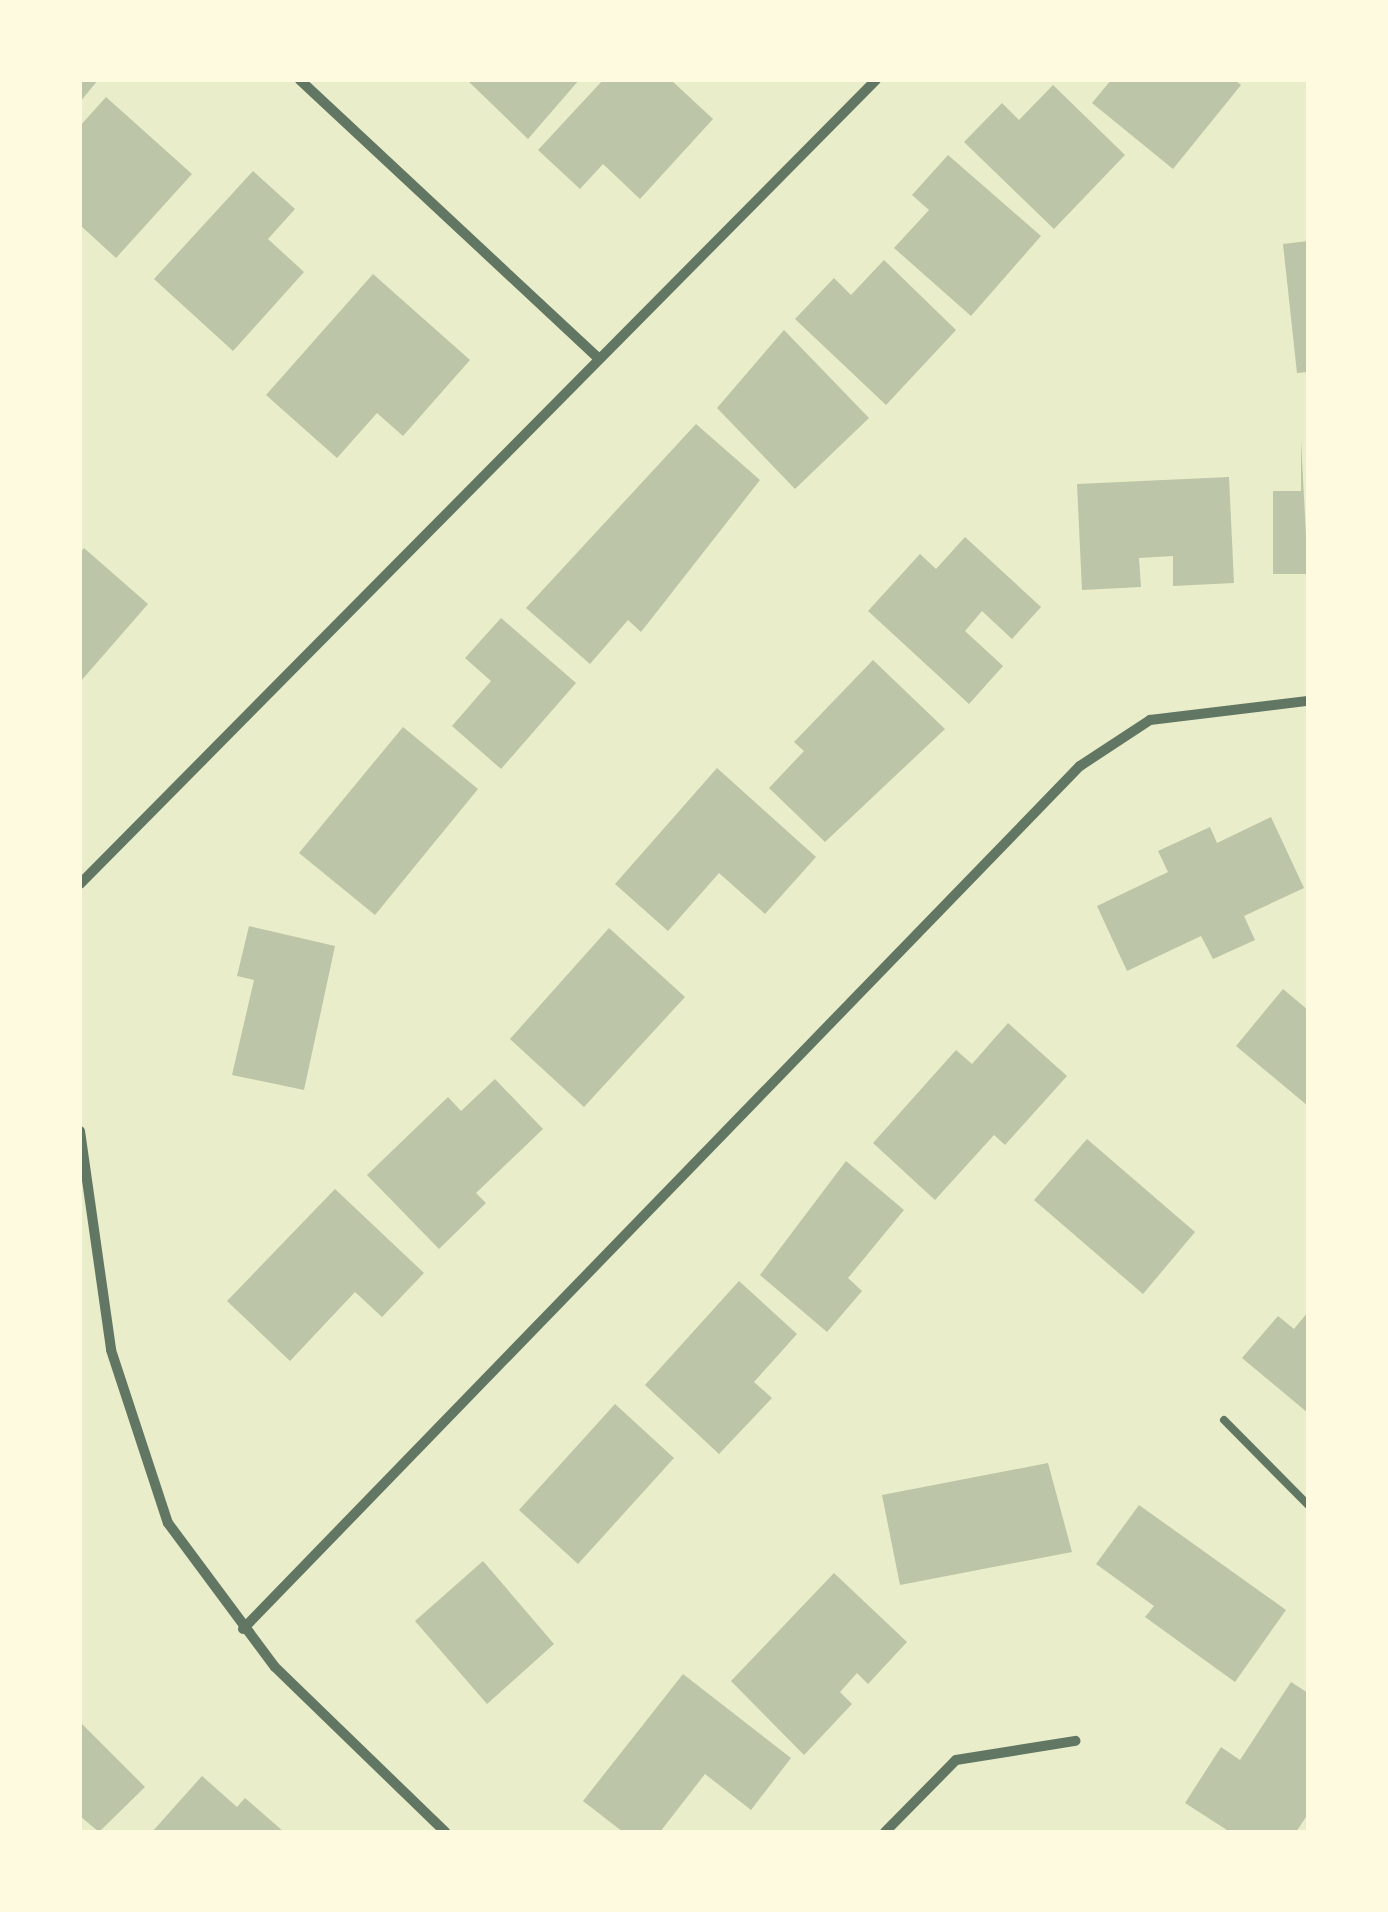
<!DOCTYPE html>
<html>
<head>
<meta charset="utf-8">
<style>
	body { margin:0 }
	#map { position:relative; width:1388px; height:1912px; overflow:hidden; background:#e9edc9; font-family:Georgia,serif }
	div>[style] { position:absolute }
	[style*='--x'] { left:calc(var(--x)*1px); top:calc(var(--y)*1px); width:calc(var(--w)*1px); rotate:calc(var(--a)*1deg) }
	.building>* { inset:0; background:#bcc5a7 }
	.service>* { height:8px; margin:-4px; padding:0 4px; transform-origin:4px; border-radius:4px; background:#617663 }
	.minor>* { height:10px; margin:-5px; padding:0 5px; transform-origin:5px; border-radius:5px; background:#617663 }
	span { translate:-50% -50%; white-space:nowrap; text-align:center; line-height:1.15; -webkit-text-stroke:9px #fefae0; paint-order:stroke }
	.frame { position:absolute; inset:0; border:82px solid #fefae0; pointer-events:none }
</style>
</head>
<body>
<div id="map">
	<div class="building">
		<div style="clip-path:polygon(80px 80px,98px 80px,80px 102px)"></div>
		<div style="clip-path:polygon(467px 80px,579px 80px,528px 139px)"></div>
		<div style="clip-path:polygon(603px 80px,671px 80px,713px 119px,640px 199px,603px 164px,580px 189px,538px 150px)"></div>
		<div style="clip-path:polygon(1111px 80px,1235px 80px,1241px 85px,1173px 169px,1092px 103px)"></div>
		<div style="clip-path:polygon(1053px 85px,1125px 155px,1054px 229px,964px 142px,1002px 103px,1019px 120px)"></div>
		<div style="clip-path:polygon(106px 97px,192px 174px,116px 258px,80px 225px,80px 126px)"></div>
		<div style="clip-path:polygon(948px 155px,1041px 236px,971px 316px,894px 248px,929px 210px,912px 195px)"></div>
		<div style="clip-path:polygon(253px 171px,295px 209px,268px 239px,304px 272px,233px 351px,154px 279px)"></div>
		<div style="clip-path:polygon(1308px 241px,1308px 372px,1297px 373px,1283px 244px)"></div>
		<div style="clip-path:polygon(884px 260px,956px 330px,886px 405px,795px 319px,834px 278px,851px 295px)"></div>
		<div style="clip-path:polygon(373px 274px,470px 360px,403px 436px,377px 413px,337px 458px,266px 395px)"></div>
		<div style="clip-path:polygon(784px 330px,869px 418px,795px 489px,717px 408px)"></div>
		<div style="clip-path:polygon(696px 424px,760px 480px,641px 632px,628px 620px,590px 664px,526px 608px)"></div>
		<div style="clip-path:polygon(1301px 440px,1308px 574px,1273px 574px,1273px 491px,1301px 491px)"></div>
		<div style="clip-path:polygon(1229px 477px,1234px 583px,1173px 586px,1173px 556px,1139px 558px,1141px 587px,1082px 590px,1077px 484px)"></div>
		<div style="clip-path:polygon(965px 537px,1041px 607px,1012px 639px,982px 611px,965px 631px,1003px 666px,969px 704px,868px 611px,920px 554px,936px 569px)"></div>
		<div style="clip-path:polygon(84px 548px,148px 604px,80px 682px,80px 553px)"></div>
		<div style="clip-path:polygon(501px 618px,576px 683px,501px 769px,452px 726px,491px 681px,465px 658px)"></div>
		<div style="clip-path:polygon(873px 660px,945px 729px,825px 842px,769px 788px,804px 751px,794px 742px)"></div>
		<div style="clip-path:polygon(403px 727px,478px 789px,375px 915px,299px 853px)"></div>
		<div style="clip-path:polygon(717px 768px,816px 857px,765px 914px,719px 873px,668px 931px,615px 884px)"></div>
		<div style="clip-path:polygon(1271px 817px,1304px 888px,1244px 916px,1255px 940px,1213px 959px,1201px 936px,1127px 971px,1097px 906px,1168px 872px,1158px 851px,1210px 827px,1217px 843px)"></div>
		<div style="clip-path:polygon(249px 926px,335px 946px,304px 1090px,232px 1075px,254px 980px,237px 976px)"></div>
		<div style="clip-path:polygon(609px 928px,685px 997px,584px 1107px,510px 1039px)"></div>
		<div style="clip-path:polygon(1283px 989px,1308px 1010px,1308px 1106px,1236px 1046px)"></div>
		<div style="clip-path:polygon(1008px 1023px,1067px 1076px,1005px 1145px,994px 1135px,935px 1200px,873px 1143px,956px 1050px,972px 1064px)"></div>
		<div style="clip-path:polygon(495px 1079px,543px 1129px,476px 1193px,486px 1203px,439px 1249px,367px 1175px,448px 1097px,461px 1111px)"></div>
		<div style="clip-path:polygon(1087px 1139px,1195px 1232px,1143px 1294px,1034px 1200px)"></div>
		<div style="clip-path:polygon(846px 1161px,904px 1210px,848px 1278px,862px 1291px,827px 1332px,760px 1275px)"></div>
		<div style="clip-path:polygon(335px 1189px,424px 1273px,382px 1317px,355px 1292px,290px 1361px,227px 1301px)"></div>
		<div style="clip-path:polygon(739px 1281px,797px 1334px,754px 1382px,772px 1398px,719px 1454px,645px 1385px)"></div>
		<div style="clip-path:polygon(1308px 1312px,1308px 1413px,1242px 1358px,1278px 1316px,1294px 1329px)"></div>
		<div style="clip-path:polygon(615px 1404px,674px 1458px,578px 1564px,519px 1510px)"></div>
		<div style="clip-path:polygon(1048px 1463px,1072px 1552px,900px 1585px,882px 1495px)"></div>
		<div style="clip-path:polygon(1139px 1505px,1286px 1610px,1235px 1682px,1145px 1617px,1154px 1606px,1096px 1564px)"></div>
		<div style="clip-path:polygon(483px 1561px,554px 1644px,487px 1704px,415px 1621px)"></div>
		<div style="clip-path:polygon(834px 1573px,907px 1642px,868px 1684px,857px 1673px,840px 1692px,852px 1704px,804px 1755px,731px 1681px)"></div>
		<div style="clip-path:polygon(683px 1674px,791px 1758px,751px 1810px,705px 1774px,660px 1832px,623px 1832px,583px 1801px)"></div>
		<div style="clip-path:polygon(1291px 1682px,1308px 1693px,1308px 1814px,1296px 1832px,1230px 1832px,1185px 1803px,1221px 1747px,1240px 1760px)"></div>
		<div style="clip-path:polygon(80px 1722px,145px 1787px,99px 1832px,80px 1816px)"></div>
		<div style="clip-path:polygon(202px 1776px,237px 1807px,245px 1798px,284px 1832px,152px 1832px)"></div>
	</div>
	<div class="service">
		<div style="--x:1224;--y:1420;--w:120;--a:45.3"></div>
	</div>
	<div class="minor">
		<div style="--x:300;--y:80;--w:408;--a:43"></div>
		<div style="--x:80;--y:884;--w:1131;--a:-45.29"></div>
		<div style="--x:80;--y:1131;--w:221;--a:81.9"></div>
		<div style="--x:111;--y:1350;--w:182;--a:71.8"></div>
		<div style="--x:168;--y:1523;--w:179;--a:53.4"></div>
		<div style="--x:275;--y:1667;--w:237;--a:44.1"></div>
		<div style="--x:243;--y:1629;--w:1202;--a:-45.88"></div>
		<div style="--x:1080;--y:766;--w:84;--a:-33.3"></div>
		<div style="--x:1150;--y:720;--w:159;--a:-6.9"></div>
		<div style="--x:885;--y:1832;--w:101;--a:-45.4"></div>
		<div style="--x:956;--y:1760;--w:121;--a:-9.1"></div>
	</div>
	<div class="frame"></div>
</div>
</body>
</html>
